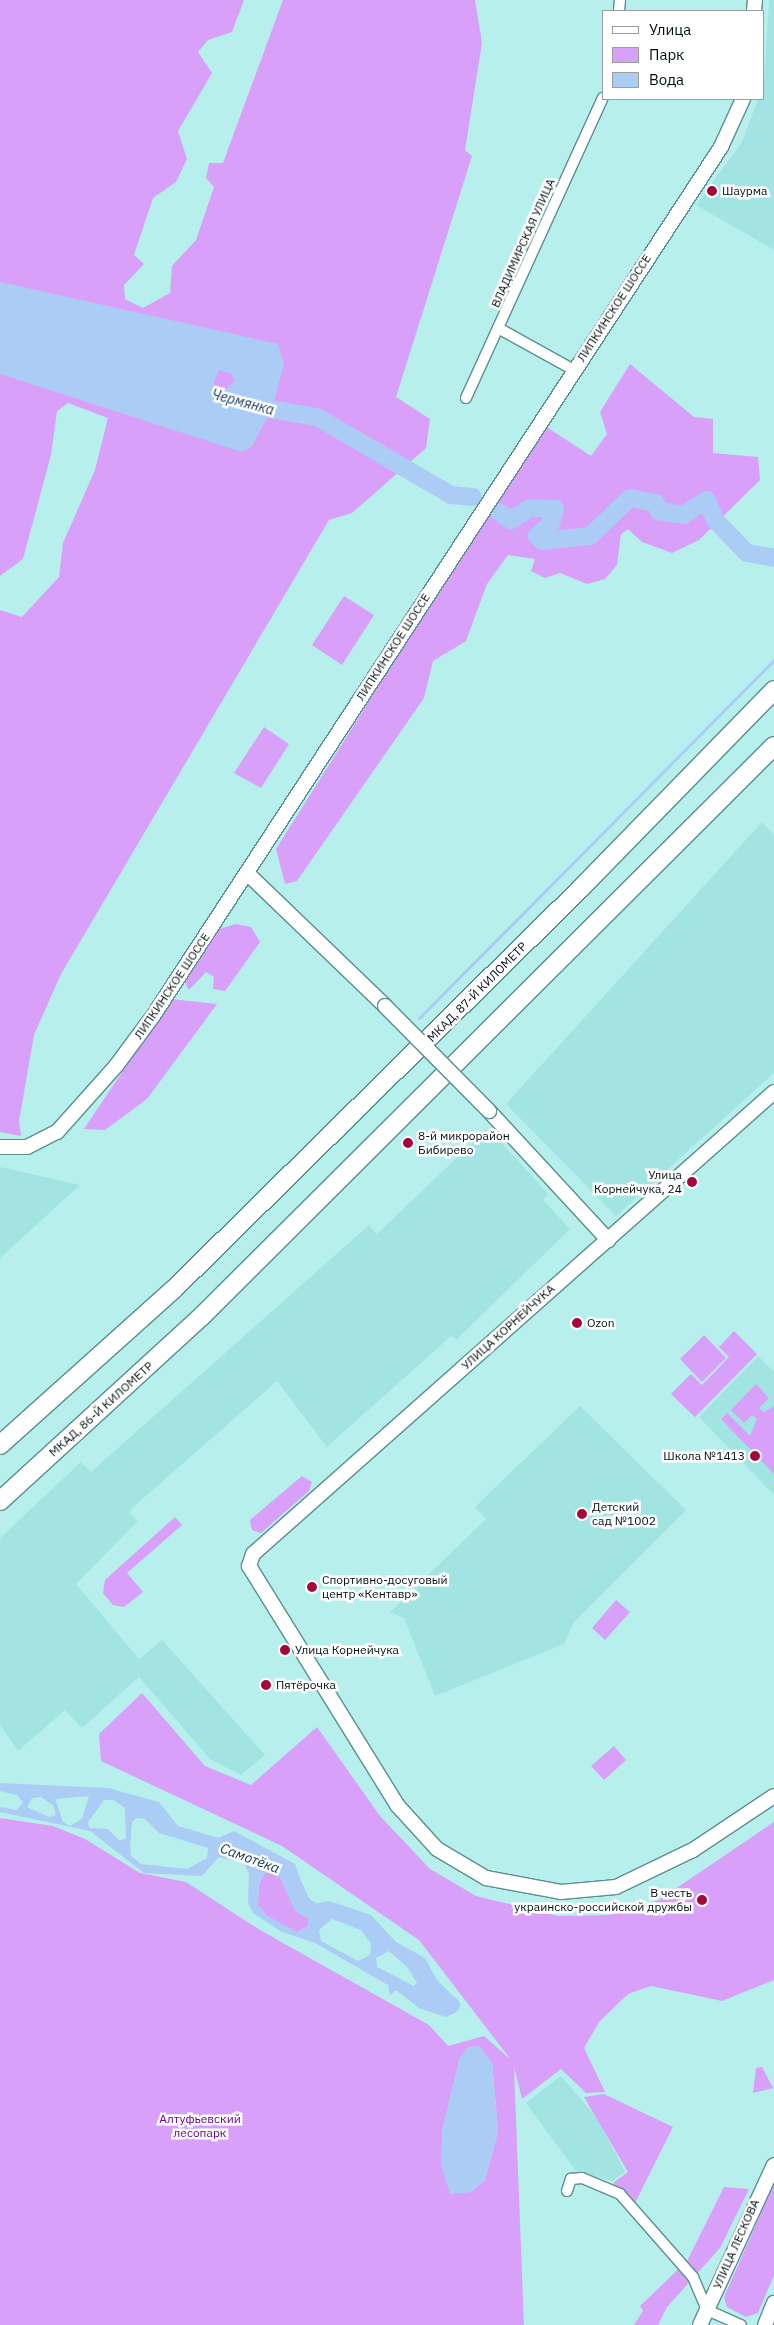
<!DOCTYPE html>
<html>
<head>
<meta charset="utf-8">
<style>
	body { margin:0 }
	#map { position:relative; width:774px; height:2325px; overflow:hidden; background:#b7efed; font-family:"IBM Plex Sans",sans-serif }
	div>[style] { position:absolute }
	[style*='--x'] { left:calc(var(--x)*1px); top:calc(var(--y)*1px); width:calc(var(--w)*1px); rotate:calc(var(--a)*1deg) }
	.built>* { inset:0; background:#a1e4e2 }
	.green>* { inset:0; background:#d9a0fa }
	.water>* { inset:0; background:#abccf4 }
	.stream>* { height:3px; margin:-1.5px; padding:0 1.5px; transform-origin:1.5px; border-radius:1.5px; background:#abccf4 }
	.river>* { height:18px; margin:-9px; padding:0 9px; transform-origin:9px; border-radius:9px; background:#abccf4 }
	.roads { filter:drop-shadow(1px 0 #5a908e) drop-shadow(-1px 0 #5a908e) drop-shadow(0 1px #5a908e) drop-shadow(0 -1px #5a908e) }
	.street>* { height:10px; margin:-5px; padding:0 5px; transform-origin:5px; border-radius:5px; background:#fff }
	.secondary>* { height:14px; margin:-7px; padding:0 7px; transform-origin:7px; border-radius:7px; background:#fff }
	.highway>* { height:18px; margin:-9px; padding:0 9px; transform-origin:9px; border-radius:9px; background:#fff }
	.bridges { filter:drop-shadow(1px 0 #5a908e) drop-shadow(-1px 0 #5a908e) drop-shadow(0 1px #5a908e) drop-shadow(0 -1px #5a908e) }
	.secondary-bridge>* { height:14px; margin:-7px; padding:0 7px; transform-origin:7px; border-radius:7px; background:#fff }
	.dots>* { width:14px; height:14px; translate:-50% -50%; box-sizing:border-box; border:2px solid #fff; border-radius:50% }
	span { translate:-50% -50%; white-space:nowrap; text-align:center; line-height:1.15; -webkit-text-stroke:5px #fff; paint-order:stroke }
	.poi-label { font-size:12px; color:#001010 }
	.left { translate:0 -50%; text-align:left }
	.right { translate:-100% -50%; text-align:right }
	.street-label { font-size:12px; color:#001010 }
	.park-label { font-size:12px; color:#6a0390 }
	.water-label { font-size:14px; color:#173a61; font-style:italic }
	.legend { position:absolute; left:602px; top:10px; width:162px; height:90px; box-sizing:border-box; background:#fff; border:1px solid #999f9f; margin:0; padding:6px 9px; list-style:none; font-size:15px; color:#001010 }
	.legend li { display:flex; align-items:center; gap:10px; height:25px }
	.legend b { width:25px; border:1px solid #999f9f }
</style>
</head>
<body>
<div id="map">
	<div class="built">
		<div style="clip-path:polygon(769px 0,774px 0,774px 250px,696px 205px,742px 142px,758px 99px,763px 99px)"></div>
		<div style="clip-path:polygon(762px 822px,774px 835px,774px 1073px,616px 1216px,506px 1104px)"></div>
		<div style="clip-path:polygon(488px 1128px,548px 1194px,543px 1200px,570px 1229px,456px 1340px,451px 1336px,327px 1447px,277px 1381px,132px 1508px,129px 1512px,138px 1521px,76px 1584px,139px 1659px,162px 1640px,265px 1755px,241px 1775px,210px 1759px,139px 1677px,82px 1728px,65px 1710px,18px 1751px,0 1724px,0 1538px,81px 1462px,91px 1472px,369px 1225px,377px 1234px)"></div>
		<div style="clip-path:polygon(0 1167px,80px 1185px,0 1258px)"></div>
		<div style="clip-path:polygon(758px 1356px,774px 1372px,774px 1495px,699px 1417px)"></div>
		<div style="clip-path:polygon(580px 1406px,686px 1510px,574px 1622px,564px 1644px,435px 1696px,404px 1618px,390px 1612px,486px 1519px,475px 1507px)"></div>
		<div style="clip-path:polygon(561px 2076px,598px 2119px,625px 2172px,612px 2181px,576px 2171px,526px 2103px)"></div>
	</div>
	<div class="green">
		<div style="clip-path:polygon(0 0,244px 0,232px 32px,208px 40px,198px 52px,212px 73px,178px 131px,187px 159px,176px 182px,153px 198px,134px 255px,144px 264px,124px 285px,125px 299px,143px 308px,170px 293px,172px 266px,196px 240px,214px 187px,206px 178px,209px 163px,223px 163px,283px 0,475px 0,482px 43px,465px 150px,472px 156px,396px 397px,430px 419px,426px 448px,352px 513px,329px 520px,61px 974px,34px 1035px,19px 1121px,21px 1136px,0 1132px,0 610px,22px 617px,59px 577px,63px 543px,95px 470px,108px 418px,68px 403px,57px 411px,51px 455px,23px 559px,0 576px,0 370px,172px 424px,274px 387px,0 287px)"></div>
		<div style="clip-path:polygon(630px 364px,694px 417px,713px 419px,713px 453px,758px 457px,760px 480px,699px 540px,672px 553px,642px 542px,628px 529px,621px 534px,617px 565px,605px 579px,587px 584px,560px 573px,545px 578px,531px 571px,535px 559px,508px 555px,487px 584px,466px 641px,433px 661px,424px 698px,297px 881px,285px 884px,276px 849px,492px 506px,545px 426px,591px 456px,607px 434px,600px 412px)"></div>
		<div style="clip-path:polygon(214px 367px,232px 368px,238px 389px,213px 398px,208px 379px)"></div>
		<div style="clip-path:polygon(344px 596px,374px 615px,342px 665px,312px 645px)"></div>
		<div style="clip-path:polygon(264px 727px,289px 744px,261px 788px,234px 773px)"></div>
		<div style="clip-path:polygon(236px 924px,251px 927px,260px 942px,225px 991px,213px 989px,214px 977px,206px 972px,189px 990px,185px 983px,216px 930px)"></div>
		<div style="clip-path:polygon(171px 999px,217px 1004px,147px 1099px,105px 1130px,84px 1129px)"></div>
		<div style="clip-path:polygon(734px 1331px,757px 1354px,695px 1417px,671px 1394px,691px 1374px,702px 1385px,729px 1357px,719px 1347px)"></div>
		<div style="clip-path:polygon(704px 1335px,726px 1358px,702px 1382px,680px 1359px)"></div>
		<div style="clip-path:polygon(756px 1384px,769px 1398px,759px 1408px,764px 1412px,774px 1406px,774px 1474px,721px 1419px,727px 1413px,750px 1436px,757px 1419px,752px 1415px,744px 1423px,731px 1410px)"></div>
		<div style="clip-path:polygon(302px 1476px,312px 1482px,309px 1491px,261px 1533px,252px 1530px,250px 1520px)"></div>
		<div style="clip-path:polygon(175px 1517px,182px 1525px,127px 1573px,143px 1592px,124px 1607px,113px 1605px,103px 1593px,105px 1580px)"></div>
		<div style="clip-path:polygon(616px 1600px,630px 1612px,605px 1640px,592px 1628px)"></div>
		<div style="clip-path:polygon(evenodd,142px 1693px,205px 1766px,251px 1785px,317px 1727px,380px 1816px,430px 1869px,476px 1896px,558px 1916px,609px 1915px,659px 1900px,774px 1822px,774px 1980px,722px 2001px,651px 1986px,628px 1994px,599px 2022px,584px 2048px,605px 2092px,586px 2093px,561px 2069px,522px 2099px,514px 2067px,524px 2325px,0 2325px,0 1818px,53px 1826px,85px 1839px,140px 1873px,186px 1882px,260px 1930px,429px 2025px,448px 2046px,484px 2036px,511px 2060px,419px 1940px,282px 1846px,101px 1761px,99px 1734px,142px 1693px,460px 2057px,492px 2062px,498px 2131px,485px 2180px,471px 2192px,450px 2193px,442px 2131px,460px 2057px)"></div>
		<div style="clip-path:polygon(614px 1746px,626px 1760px,604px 1780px,591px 1766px)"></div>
		<div style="clip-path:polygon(281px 1872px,297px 1886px,310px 1913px,308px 1926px,297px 1932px,267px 1916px,258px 1905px,259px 1884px,265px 1873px)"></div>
		<div style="clip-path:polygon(762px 2067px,773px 2088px,753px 2093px,756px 2068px)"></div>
		<div style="clip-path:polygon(604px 2094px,673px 2127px,635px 2203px,613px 2183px,628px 2172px,584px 2097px)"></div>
		<div style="clip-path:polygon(774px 2184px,774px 2275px,758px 2313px,746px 2317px,727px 2307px,724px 2297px)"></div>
		<div style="clip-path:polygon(724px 2187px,749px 2189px,720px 2248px,667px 2307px,658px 2325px,634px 2325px,643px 2311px,640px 2306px,687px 2261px)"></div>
	</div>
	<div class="water">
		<div style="clip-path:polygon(evenodd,0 282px,278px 344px,284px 365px,271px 411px,252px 446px,242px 452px,0 374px,0 282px,219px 370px,232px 374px,234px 381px,223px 393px,216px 392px,213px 385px,219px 370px)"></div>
		<div style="clip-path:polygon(evenodd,0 1783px,108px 1788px,159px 1802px,178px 1826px,218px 1838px,234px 1831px,295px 1864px,306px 1895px,317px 1907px,336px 1903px,371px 1915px,396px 1942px,425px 1958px,437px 1980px,453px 1996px,452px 2014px,446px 2017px,419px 2008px,396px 1990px,390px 1995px,388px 1985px,362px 1970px,315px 1943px,282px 1932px,253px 1913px,248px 1902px,249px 1874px,244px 1863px,219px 1857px,202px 1876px,144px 1873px,90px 1831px,0 1812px,0 1807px,17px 1810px,23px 1802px,17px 1795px,0 1791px,0 1783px,89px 1796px,82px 1819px,70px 1826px,63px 1822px,55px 1799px,89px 1796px,0 1783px,41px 1797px,53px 1805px,56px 1815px,49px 1817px,27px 1807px,32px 1798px,41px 1797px,0 1783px,104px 1800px,114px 1800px,125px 1808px,126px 1839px,119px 1840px,108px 1829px,89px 1828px,88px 1822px,104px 1800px,0 1783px,137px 1818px,145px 1819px,159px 1833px,208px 1848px,207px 1858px,187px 1869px,141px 1864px,131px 1856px,130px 1846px,132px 1822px,137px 1818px,0 1783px,281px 1872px,297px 1886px,310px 1913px,308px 1926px,297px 1932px,267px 1916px,258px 1905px,259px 1884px,265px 1873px,281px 1872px,0 1783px,332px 1919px,361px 1930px,371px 1944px,370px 1955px,358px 1961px,321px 1941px,319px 1930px,332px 1919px,0 1783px,389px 1951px,420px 1979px,414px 1986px,377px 1967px,376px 1958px,389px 1951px)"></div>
		<div style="clip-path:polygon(479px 2046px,492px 2062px,498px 2131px,485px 2180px,471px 2192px,450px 2194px,441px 2165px,442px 2131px,460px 2057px,468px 2047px)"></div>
	</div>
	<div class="stream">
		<div style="--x:419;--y:1018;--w:504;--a:-45.24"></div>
	</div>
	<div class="river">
		<div style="--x:248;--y:405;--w:70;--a:9.9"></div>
		<div style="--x:317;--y:417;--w:155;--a:30.2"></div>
		<div style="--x:451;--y:495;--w:22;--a:5"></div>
		<div style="--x:499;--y:512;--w:14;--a:34"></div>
		<div style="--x:511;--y:520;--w:22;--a:-32"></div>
		<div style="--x:530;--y:508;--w:25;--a:2"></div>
		<div style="--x:555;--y:509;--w:15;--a:106"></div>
		<div style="--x:551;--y:523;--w:19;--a:137"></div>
		<div style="--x:537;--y:536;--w:7;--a:45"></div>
		<div style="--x:542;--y:541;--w:48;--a:-5.9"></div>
		<div style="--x:590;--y:536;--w:55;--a:-43.5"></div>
		<div style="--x:630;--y:498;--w:26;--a:11"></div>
		<div style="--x:656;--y:503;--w:9;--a:69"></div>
		<div style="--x:659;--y:511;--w:24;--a:9"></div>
		<div style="--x:683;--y:515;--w:28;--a:-32"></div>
		<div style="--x:707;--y:500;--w:22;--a:68"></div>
		<div style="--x:715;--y:520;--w:46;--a:45.9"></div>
		<div style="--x:747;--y:553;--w:27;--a:10"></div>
		<div style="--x:276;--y:1866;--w:11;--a:22"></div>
		<div style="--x:286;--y:1870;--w:38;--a:65"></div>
		<div style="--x:302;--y:1905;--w:16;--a:30"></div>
		<div style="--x:316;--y:1913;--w:13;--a:-13"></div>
		<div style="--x:417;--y:1966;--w:46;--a:57.3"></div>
		<div style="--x:442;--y:2005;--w:9;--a:0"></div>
	</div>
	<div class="roads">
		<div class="street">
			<div style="--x:619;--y:11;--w:11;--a:-85"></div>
			<div style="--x:498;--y:328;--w:87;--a:28.9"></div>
			<div style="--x:466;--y:398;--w:330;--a:-65.5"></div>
			<div style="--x:567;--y:2191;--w:13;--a:-72"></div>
			<div style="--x:571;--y:2179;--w:11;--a:-5"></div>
			<div style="--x:582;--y:2178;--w:41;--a:22.8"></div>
			<div style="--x:620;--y:2194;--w:111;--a:48.7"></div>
			<div style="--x:693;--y:2277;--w:36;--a:67"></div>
			<div style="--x:707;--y:2310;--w:37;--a:24"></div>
		</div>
		<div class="secondary">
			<div style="--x:754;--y:11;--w:11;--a:-85"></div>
			<div style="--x:248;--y:874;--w:190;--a:43.9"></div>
			<div style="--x:774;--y:1092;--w:696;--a:138.43"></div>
			<div style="--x:253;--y:1554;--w:13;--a:108"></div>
			<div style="--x:249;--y:1566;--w:281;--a:58.2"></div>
			<div style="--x:397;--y:1805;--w:59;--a:47.7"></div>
			<div style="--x:437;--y:1849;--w:57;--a:30.6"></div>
			<div style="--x:486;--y:1878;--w:76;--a:10.6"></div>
			<div style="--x:561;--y:1892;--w:55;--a:-5.2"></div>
			<div style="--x:616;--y:1887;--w:85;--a:-25.7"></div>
			<div style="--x:693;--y:1850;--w:97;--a:-33.7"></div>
			<div style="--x:489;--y:1111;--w:176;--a:47.3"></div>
			<div style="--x:0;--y:1147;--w:27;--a:0"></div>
			<div style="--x:27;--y:1147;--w:34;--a:-27"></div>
			<div style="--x:57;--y:1132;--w:89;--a:-48.2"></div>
			<div style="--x:116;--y:1066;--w:62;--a:-53.5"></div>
			<div style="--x:153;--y:1016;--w:1038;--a:-56.83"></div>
			<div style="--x:721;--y:147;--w:53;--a:-65.4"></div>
			<div style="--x:700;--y:2325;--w:176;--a:-65.2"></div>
			<div style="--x:765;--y:2325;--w:24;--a:-68"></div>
		</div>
		<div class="highway">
			<div style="--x:0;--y:1445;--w:234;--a:-41.9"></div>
			<div style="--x:174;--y:1289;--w:570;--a:-44.57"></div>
			<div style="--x:580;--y:889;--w:278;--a:-45.7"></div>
			<div style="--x:0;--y:1501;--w:273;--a:-42.5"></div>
			<div style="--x:201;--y:1317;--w:809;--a:-44.9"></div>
		</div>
	</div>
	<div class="bridges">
		<div class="secondary-bridge">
			<div style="--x:385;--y:1006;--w:148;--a:45.3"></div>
		</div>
	</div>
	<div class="dots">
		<div style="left:712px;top:191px;background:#a4083b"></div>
		<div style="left:408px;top:1143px;background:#a4083b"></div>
		<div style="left:692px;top:1182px;background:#a4083b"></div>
		<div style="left:577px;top:1323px;background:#a4083b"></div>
		<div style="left:755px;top:1456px;background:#a4083b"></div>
		<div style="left:582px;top:1514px;background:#a4083b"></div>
		<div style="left:312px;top:1587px;background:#a4083b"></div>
		<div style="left:285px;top:1650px;background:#a4083b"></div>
		<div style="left:266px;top:1685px;background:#a4083b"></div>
		<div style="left:702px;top:1900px;background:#a4083b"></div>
	</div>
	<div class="poi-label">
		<span class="left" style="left:722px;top:191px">Шаурма</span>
		<span class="left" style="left:418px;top:1143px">8-й микрорайон<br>Бибирево</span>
		<span class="right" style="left:682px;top:1182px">Улица<br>Корнейчука, 24</span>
		<span class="left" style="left:587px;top:1323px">Ozon</span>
		<span class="right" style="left:745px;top:1456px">Школа №1413</span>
		<span class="left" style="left:592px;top:1514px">Детский<br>сад №1002</span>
		<span class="left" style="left:322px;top:1587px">Спортивно-досуговый<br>центр «Кентавр»</span>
		<span class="left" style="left:295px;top:1650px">Улица Корнейчука</span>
		<span class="left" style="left:276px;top:1685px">Пятёрочка</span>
		<span class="right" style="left:692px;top:1900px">В честь<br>украинско-российской дружбы</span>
	</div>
	<div class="street-label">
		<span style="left:523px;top:243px;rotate:-66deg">ВЛАДИМИРСКАЯ УЛИЦА</span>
		<span style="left:614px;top:308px;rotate:-57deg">ЛИПКИНСКОЕ ШОССЕ</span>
		<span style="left:393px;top:647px;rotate:-57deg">ЛИПКИНСКОЕ ШОССЕ</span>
		<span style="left:172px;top:986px;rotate:-56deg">ЛИПКИНСКОЕ ШОССЕ</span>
		<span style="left:477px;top:992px;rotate:-45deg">МКАД, 87-Й КИЛОМЕТР</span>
		<span style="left:508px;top:1327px;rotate:-42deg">УЛИЦА КОРНЕЙЧУКА</span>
		<span style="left:101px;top:1409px;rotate:-42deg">МКАД, 86-Й КИЛОМЕТР</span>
		<span style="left:736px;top:2244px;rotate:-66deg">УЛИЦА ЛЕСКОВА</span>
	</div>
	<div class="park-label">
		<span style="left:200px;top:2126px">Алтуфьевский<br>лесопарк</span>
	</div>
	<div class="water-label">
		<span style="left:243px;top:402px;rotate:15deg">Чермянка</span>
		<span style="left:250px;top:1858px;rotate:20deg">Самотёка</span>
	</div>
	<ul class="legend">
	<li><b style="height:6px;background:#fff"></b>Улица</li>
	<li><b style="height:14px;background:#d9a0fa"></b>Парк</li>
	<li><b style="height:14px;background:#abccf4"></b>Вода</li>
	</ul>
</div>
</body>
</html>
